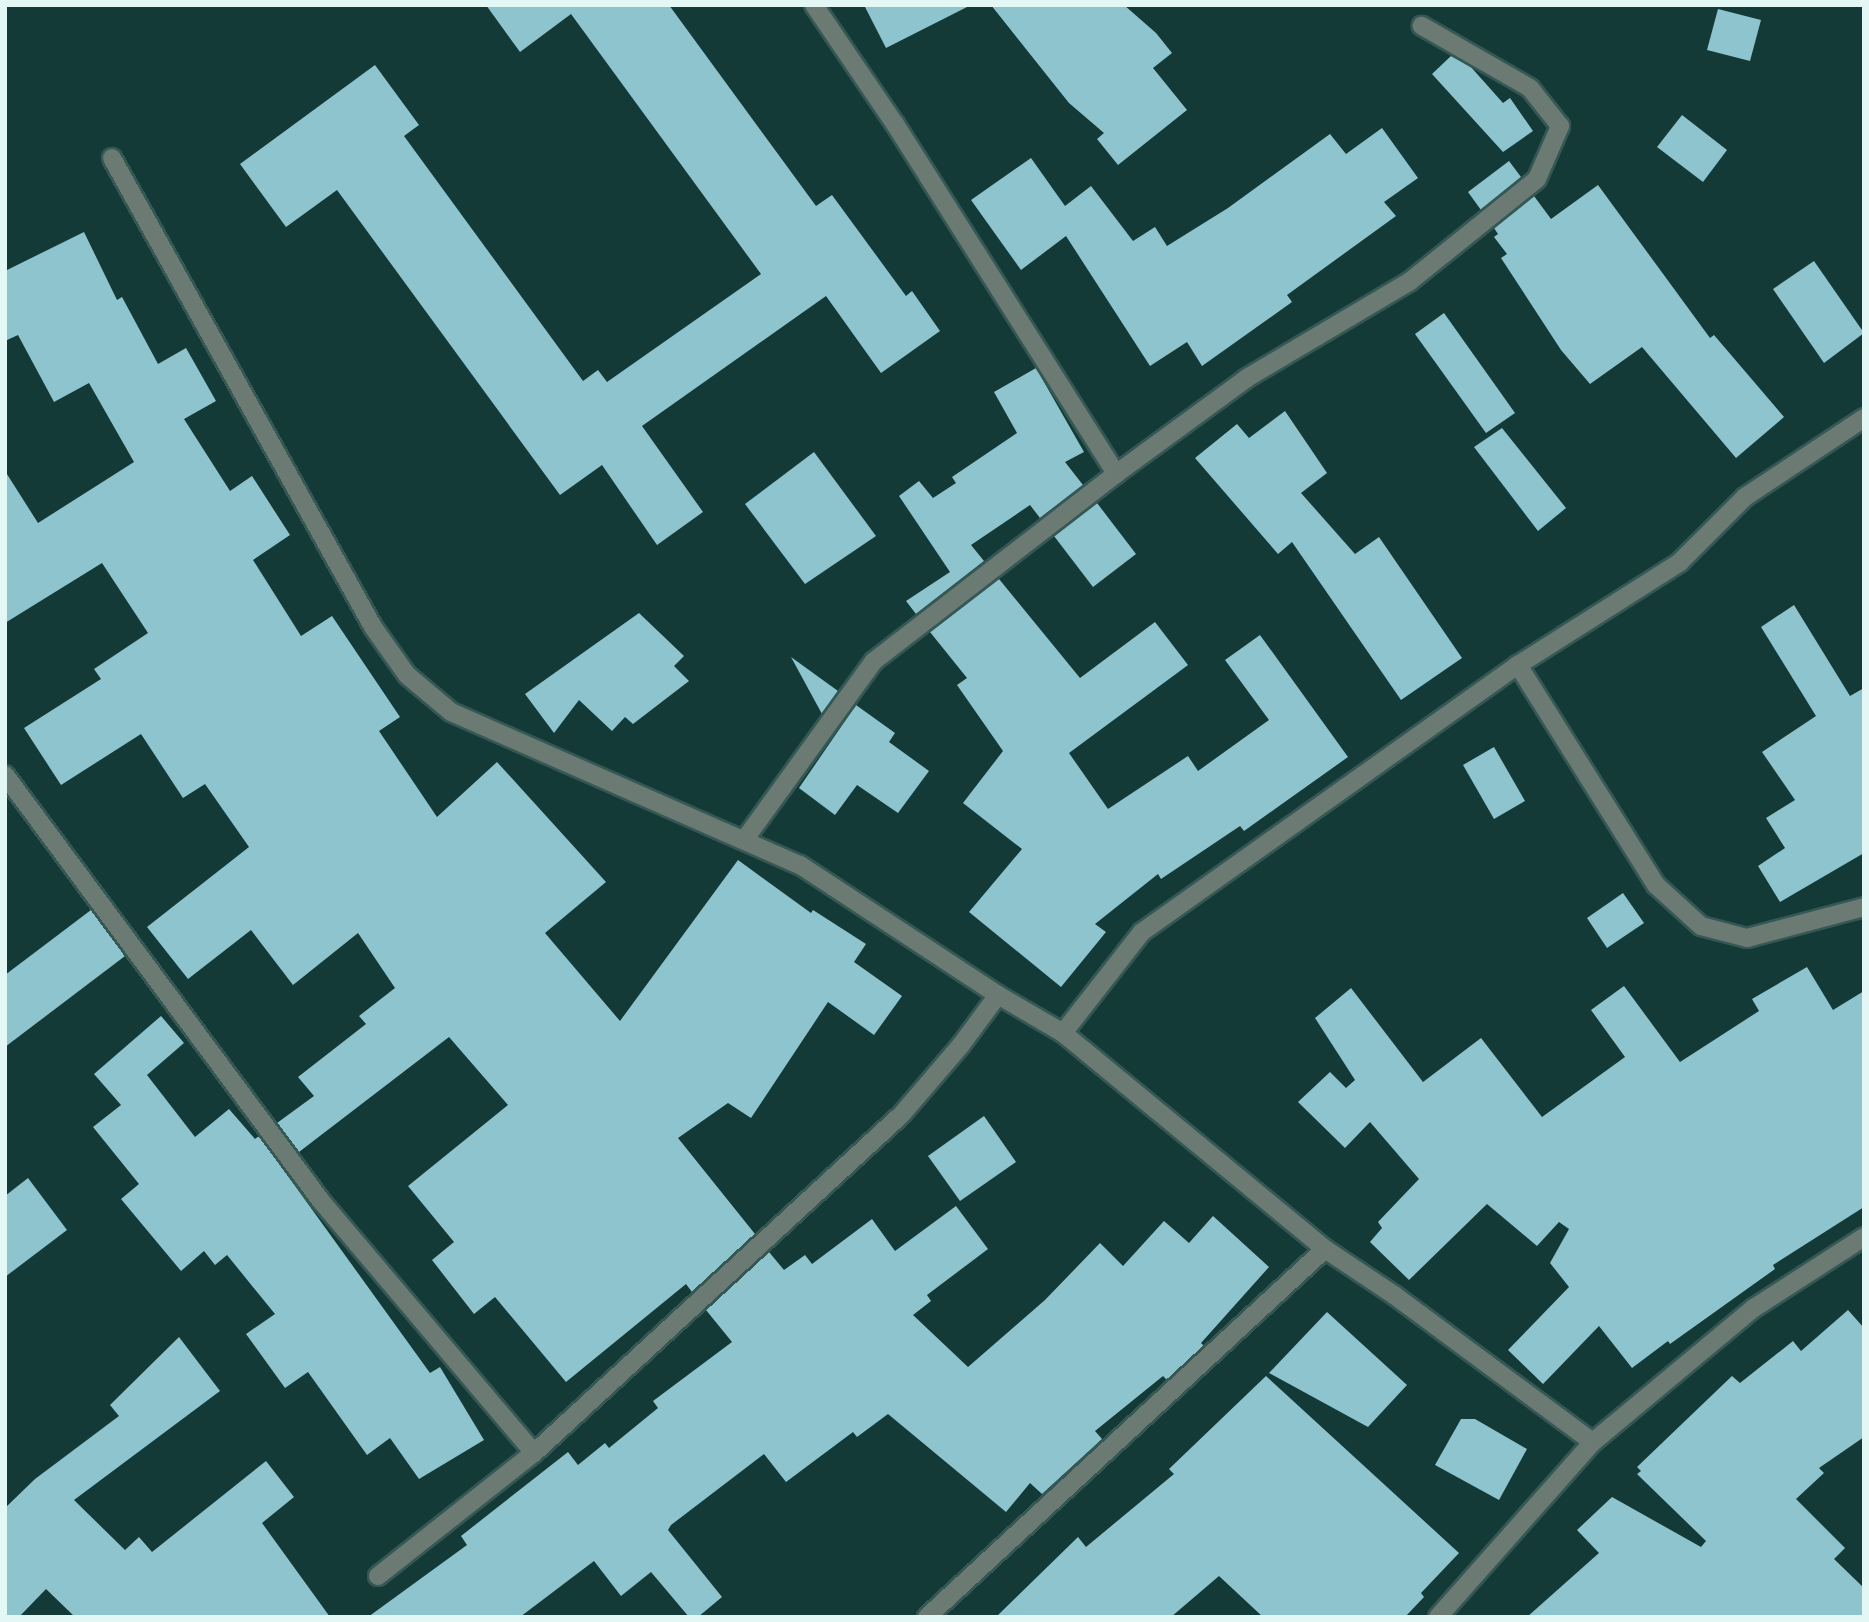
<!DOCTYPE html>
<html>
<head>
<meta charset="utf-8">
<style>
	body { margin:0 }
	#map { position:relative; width:1869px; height:1622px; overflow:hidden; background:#143a37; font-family:Inter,sans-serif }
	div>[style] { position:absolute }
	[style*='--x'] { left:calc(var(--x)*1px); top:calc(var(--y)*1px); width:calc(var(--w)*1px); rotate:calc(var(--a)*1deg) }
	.building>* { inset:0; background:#8dc4ce }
	.roads { filter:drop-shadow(2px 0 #355855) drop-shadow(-2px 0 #355855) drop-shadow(0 2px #355855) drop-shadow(0 -2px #355855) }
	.minor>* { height:18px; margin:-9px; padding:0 9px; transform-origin:9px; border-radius:9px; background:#6c7a74 }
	span { translate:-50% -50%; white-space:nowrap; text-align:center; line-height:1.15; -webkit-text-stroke:7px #0e1e1c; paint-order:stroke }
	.frame { position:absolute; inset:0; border:7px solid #e3f8f5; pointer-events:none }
</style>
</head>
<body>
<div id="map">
	<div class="building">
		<div style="clip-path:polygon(486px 5px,669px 5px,816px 206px,832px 195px,906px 296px,912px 291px,940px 331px,881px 373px,826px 296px,642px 426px,703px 512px,657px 545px,602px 465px,560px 495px,337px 190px,286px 227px,240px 164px,375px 65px,419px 125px,404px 136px,583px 381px,598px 370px,607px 382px,761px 274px,571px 14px,520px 52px)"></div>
		<div style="clip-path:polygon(864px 5px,971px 5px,886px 48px)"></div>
		<div style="clip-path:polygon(991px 5px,1124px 5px,1156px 33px,1172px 53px,1153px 68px,1187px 110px,1118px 165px,1097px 139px,1104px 133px,1069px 103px)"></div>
		<div style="clip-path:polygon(1718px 9px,1761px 20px,1750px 61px,1707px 50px)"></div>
		<div style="clip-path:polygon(1451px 56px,1470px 66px,1503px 103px,1510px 98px,1533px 131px,1503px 152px,1432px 74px)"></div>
		<div style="clip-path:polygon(1682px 115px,1727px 150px,1703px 182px,1657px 147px)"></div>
		<div style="clip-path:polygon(1382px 128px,1418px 178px,1384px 202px,1396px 216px,1287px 295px,1292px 302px,1202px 366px,1187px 342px,1150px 366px,1066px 236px,1021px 270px,971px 200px,1031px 158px,1065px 206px,1091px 186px,1133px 241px,1155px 227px,1167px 246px,1228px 208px,1330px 134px,1346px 154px)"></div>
		<div style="clip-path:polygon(1509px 161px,1521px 177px,1481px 210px,1468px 192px)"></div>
		<div style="clip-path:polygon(1598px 185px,1710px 338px,1714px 335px,1784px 417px,1736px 458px,1642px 347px,1590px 384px,1561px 350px,1501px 258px,1507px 254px,1494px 237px,1498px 234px,1494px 228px,1534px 196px,1551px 219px)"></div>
		<div style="clip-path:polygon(84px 232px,117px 300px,122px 297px,158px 364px,186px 348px,216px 401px,184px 419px,230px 491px,252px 476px,290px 535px,253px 560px,301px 636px,332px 616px,400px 717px,379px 731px,437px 817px,497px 762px,606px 882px,545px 933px,620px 1021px,738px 860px,811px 913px,813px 910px,866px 944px,854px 962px,902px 996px,874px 1035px,828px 1002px,751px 1118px,728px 1103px,678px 1138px,755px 1234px,692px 1292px,686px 1284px,566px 1382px,495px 1297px,474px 1314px,432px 1260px,454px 1242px,408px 1186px,508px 1105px,449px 1037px,299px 1152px,277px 1123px,314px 1096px,298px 1077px,366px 1024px,359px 1016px,395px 988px,358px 933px,293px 985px,251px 930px,188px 979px,147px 927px,249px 847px,205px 784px,183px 798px,141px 734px,61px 785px,24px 728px,101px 679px,94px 669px,148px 633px,102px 563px,5px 623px,5px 471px,38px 523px,134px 462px,89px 383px,54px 402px,18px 335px,5px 341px,5px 271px)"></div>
		<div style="clip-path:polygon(1814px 261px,1864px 333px,1824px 363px,1773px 289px)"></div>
		<div style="clip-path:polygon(1444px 313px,1515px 413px,1486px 433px,1415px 334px)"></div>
		<div style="clip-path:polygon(1036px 368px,1084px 452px,1065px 462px,1083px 485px,1040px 518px,1030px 505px,971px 545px,984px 561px,916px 614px,906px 601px,950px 572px,899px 496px,919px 481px,933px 498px,956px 483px,952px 477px,1017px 433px,994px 392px)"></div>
		<div style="clip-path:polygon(1285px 411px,1327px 473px,1301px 493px,1355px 554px,1379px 537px,1462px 658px,1401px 700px,1292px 542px,1278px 554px,1195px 458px,1237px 424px,1249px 438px)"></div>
		<div style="clip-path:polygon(1502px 428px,1566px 508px,1538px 531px,1474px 447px)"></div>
		<div style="clip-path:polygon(814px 452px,876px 536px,805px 584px,745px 504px)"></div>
		<div style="clip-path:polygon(1097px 503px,1136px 554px,1093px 587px,1054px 536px)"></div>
		<div style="clip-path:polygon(999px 579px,1080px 678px,1155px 622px,1188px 665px,1069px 753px,1108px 809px,1188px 756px,1198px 771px,1269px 720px,1225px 660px,1260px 635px,1348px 757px,1244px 831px,1240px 826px,1161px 879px,1158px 874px,1095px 924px,1106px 932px,1061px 987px,969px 912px,1022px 849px,963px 803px,1003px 751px,957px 685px,967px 678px,930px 632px)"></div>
		<div style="clip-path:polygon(1794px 605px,1850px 696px,1864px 688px,1864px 853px,1780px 902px,1758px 866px,1785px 848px,1766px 818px,1795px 800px,1762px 752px,1816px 716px,1761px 627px)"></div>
		<div style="clip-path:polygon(639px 613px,684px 656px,674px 666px,689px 681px,633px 724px,625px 717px,612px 731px,579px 700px,554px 733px,525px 694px)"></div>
		<div style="clip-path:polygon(791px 657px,838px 691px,822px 714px)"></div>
		<div style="clip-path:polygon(856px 705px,895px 733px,889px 742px,929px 771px,898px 813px,857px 785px,835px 815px,799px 788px)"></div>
		<div style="clip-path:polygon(1494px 747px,1525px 801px,1494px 819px,1463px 765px)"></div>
		<div style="clip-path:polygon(1623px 893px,1644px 923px,1607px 948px,1587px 918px)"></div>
		<div style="clip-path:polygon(91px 910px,125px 956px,5px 1047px,5px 975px)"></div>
		<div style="clip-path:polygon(1807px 967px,1833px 1010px,1864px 991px,1864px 1207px,1773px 1265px,1775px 1269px,1670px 1344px,1668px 1341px,1632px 1368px,1599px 1326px,1543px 1384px,1508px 1350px,1569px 1287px,1550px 1263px,1569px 1229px,1559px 1222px,1537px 1246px,1487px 1204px,1409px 1280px,1370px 1242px,1382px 1228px,1378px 1222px,1419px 1179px,1370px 1122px,1345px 1148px,1298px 1102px,1330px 1072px,1346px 1088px,1355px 1080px,1315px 1018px,1351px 988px,1423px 1082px,1481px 1038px,1542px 1117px,1625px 1057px,1591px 1010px,1624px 986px,1680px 1062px,1759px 1011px,1752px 999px)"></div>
		<div style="clip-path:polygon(161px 1016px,184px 1043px,147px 1075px,195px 1137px,229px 1109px,255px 1139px,259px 1136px,430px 1373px,440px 1367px,484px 1440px,419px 1479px,390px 1438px,367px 1455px,308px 1372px,285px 1388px,246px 1334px,275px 1314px,227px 1255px,215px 1265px,204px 1251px,181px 1271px,121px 1199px,139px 1184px,93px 1127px,121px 1105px,94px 1074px)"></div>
		<div style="clip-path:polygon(984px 1116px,1016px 1162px,960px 1201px,928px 1156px)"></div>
		<div style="clip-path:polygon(28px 1178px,67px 1230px,5px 1277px,5px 1196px)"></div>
		<div style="clip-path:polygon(956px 1206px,988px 1249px,927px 1295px,931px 1301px,913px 1315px,968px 1367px,1045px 1300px,1100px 1243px,1123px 1266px,1164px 1221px,1189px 1243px,1213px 1216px,1269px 1267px,1201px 1343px,1204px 1346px,1167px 1380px,1163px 1376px,1095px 1431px,1102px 1439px,1042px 1494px,1030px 1483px,1006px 1512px,888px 1414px,857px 1437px,853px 1432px,786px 1482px,764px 1454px,671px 1525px,668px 1530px,722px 1597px,698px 1617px,689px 1617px,651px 1572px,621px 1596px,594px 1561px,520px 1617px,368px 1617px,467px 1545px,461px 1536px,568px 1452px,578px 1465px,605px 1443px,609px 1448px,658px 1408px,653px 1401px,732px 1342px,706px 1310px,769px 1252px,784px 1270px,805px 1255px,812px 1264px,872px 1219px,895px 1251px)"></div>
		<div style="clip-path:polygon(1848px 1310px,1864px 1328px,1864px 1437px,1819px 1468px,1824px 1473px,1796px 1499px,1845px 1548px,1834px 1559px,1864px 1588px,1864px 1617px,1527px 1617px,1599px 1553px,1577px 1530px,1612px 1497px,1701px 1547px,1706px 1541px,1637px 1474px,1641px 1471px,1637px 1467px,1732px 1376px,1740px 1383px,1793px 1341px,1801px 1351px)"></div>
		<div style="clip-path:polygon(1327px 1312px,1407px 1385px,1368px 1427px,1269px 1373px)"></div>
		<div style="clip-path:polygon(179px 1337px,220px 1391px,74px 1500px,125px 1550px,139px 1537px,152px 1552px,266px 1461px,294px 1497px,262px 1523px,330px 1617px,75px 1617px,46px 1589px,19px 1617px,5px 1617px,5px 1508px,35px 1479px,119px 1416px,110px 1405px)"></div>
		<div style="clip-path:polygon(1266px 1376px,1459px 1553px,1421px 1593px,1424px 1597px,1405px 1617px,1263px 1617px,1219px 1576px,1171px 1617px,996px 1617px,1078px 1537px,1086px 1547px,1174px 1474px,1169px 1469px)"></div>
		<div style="clip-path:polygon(1461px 1419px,1475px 1419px,1527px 1449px,1499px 1500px,1435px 1465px)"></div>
	</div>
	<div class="roads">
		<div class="minor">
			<div style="--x:814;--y:5;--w:144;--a:55.8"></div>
			<div style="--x:895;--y:124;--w:414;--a:57.7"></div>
			<div style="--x:112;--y:158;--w:537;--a:60.9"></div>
			<div style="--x:373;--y:627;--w:59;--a:54.7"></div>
			<div style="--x:407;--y:675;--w:57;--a:40.1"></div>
			<div style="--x:451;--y:712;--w:381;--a:23.7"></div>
			<div style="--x:800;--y:865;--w:237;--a:33.3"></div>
			<div style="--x:998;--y:995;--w:75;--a:30.3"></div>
			<div style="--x:1063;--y:1033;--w:340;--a:39.5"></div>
			<div style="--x:1325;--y:1249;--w:83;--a:33.7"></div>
			<div style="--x:1394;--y:1295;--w:247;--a:36.5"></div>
			<div style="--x:1518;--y:665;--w:260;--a:57.9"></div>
			<div style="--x:1656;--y:885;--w:61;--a:42.3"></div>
			<div style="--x:1701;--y:926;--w:48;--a:14.6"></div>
			<div style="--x:1747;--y:938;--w:121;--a:-14.8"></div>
			<div style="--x:5;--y:775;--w:530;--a:53.43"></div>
			<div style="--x:321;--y:1201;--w:330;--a:49.8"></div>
			<div style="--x:745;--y:839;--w:220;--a:-54.1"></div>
			<div style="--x:874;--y:661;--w:306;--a:-37.7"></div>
			<div style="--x:1116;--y:474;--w:162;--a:-36.2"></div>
			<div style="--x:1247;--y:378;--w:188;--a:-30.7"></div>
			<div style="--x:1409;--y:282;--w:164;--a:-38.8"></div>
			<div style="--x:1537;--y:179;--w:58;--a:-66.5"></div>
			<div style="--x:1560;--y:126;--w:48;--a:-128.3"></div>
			<div style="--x:1530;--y:88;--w:125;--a:-150.1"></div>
			<div style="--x:1063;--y:1033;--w:128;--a:-52"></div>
			<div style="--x:1142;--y:932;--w:461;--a:-35.4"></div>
			<div style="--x:1518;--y:665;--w:192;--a:-32.4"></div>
			<div style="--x:1680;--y:562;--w:92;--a:-45"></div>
			<div style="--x:1745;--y:497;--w:143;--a:-33.6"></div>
			<div style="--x:378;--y:1576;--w:199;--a:-38.3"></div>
			<div style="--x:534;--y:1453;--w:500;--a:-42.65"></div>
			<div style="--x:902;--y:1114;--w:91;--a:-49.5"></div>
			<div style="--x:961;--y:1045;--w:62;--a:-53.5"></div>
			<div style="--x:927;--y:1617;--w:542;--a:-42.76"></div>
			<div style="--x:1438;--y:1617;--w:234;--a:-48.5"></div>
			<div style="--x:1593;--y:1442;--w:209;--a:-39.8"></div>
			<div style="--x:1754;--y:1308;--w:131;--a:-32.8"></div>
		</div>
	</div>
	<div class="frame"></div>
</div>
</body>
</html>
